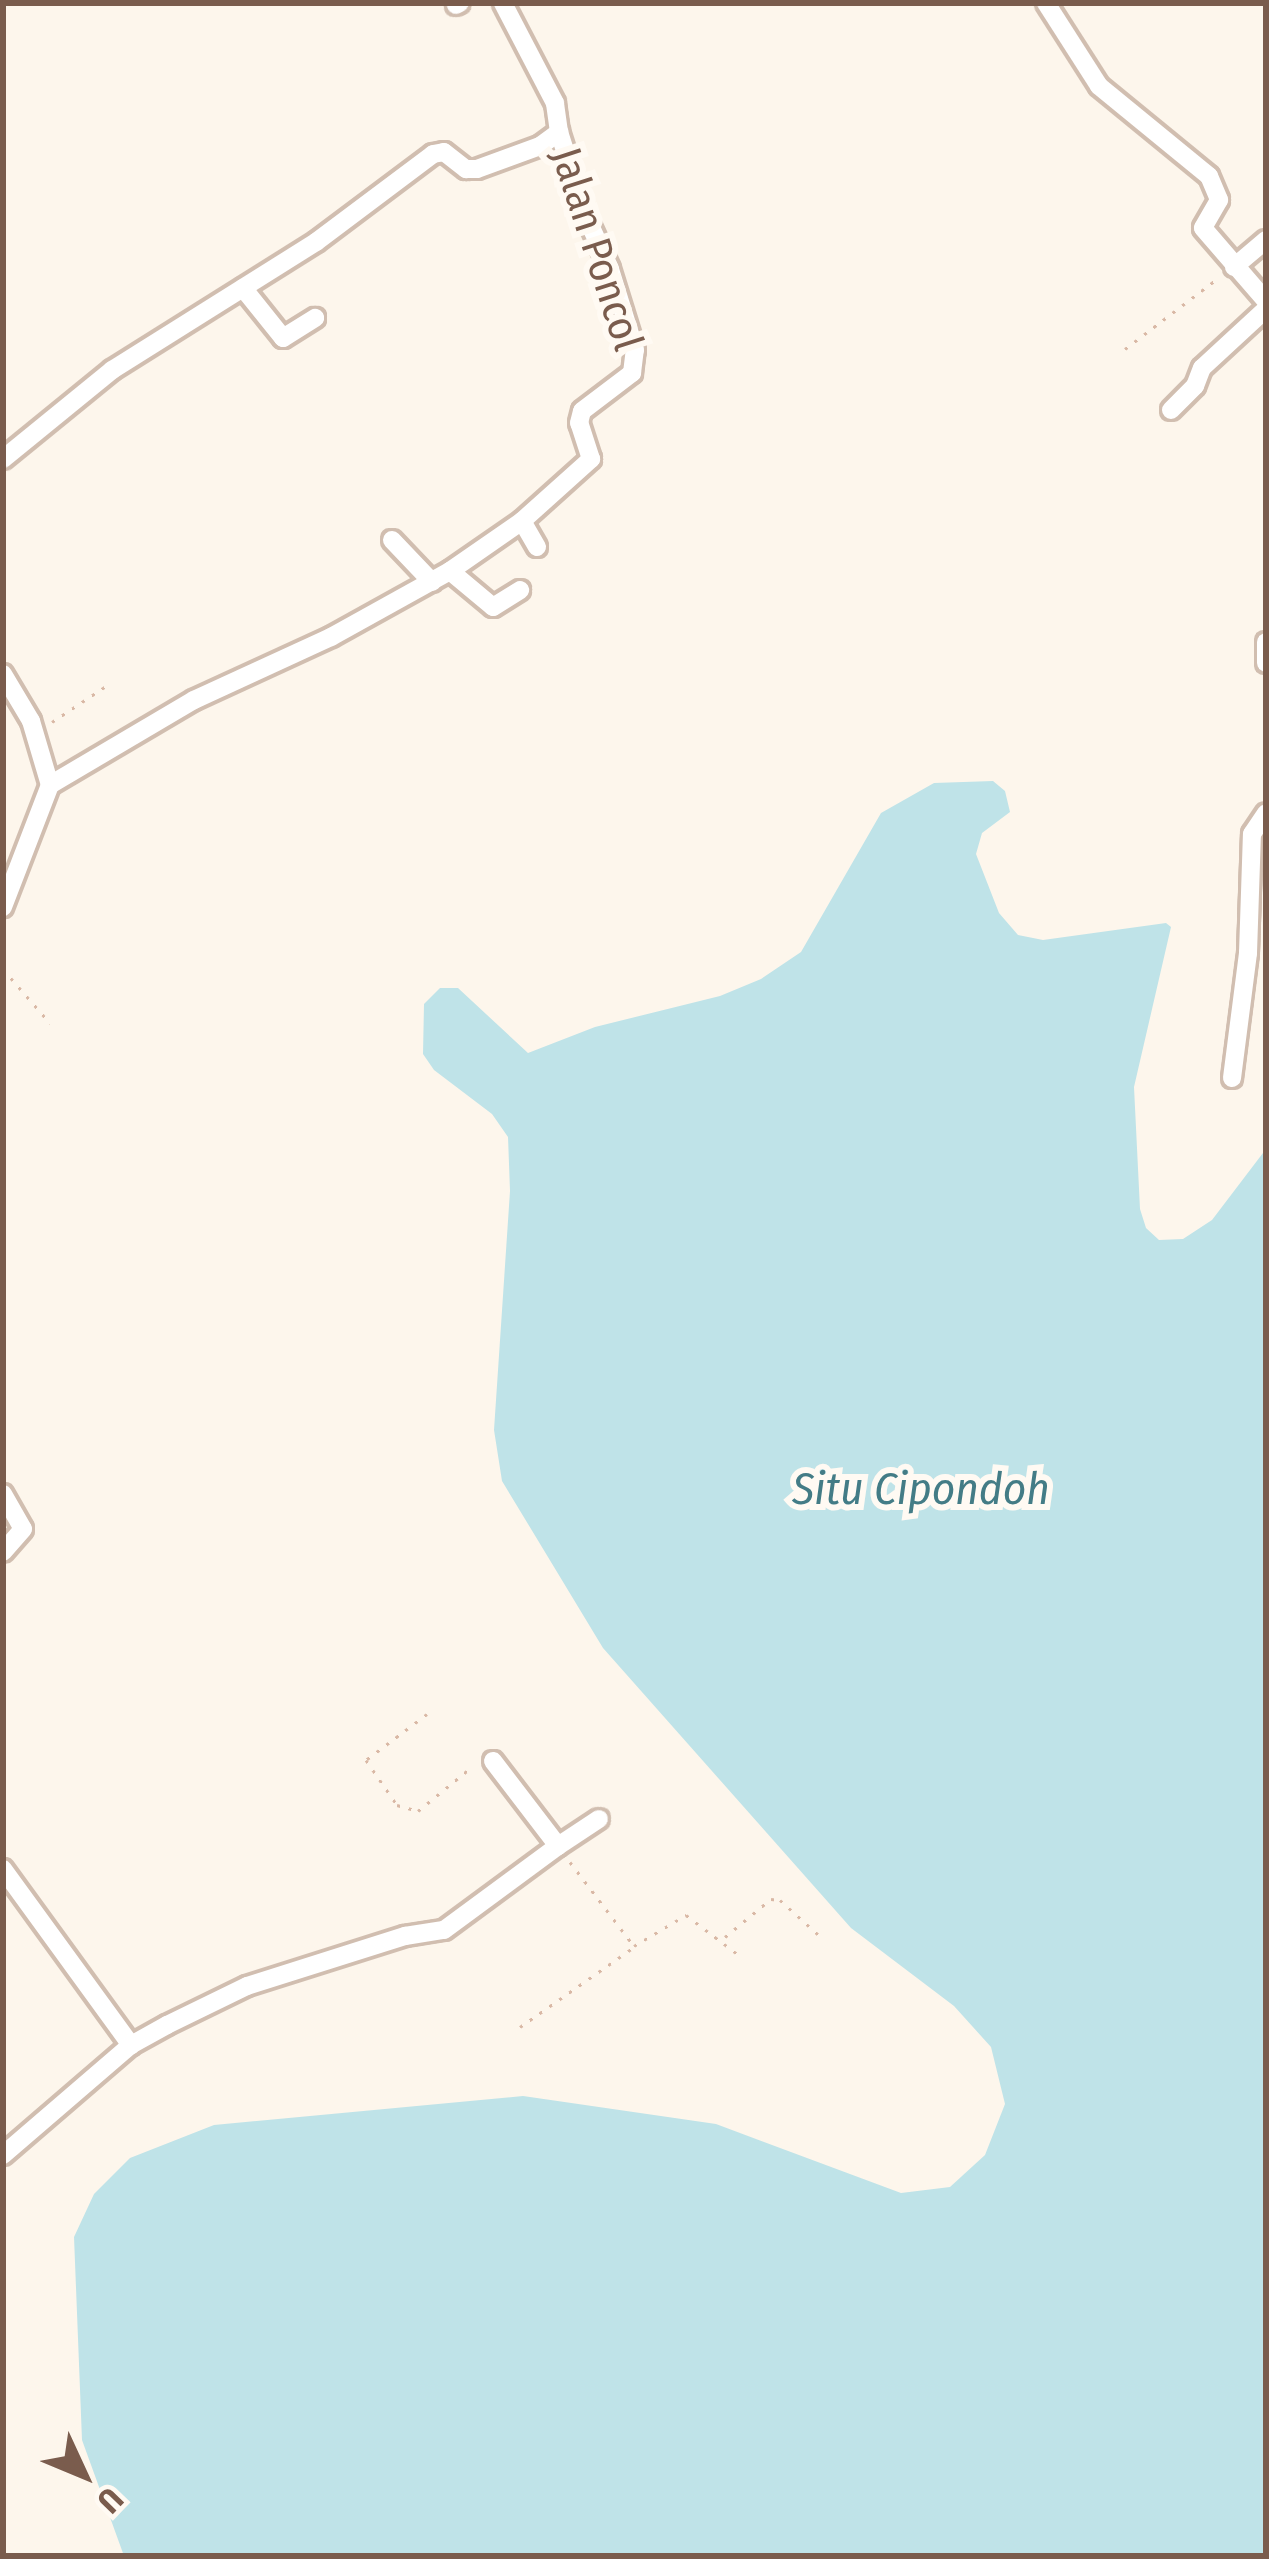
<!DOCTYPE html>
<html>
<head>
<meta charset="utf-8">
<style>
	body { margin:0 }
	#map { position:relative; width:1269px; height:2559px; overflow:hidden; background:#fdf6ec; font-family:"Fira Sans Condensed",sans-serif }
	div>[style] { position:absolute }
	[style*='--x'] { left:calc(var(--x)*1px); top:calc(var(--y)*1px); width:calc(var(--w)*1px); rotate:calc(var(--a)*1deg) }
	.water>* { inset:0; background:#bfe3e8 }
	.path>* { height:3px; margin-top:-1.5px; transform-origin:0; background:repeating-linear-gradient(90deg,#d9b8a5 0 3px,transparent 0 12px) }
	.roads { filter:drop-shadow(3px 0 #d1beb0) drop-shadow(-3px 0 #d1beb0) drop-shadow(0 3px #d1beb0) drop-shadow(0 -3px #d1beb0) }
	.minor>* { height:18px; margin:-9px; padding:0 9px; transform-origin:9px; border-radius:9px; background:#fff }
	span { translate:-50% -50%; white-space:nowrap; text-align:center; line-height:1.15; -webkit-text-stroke:12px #fffaf3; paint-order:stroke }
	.street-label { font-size:42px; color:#7a5c4d }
	.water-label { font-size:45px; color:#437c86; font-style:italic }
	.frame { position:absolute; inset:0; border:6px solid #7a5c4d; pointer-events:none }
	.north { position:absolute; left:24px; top:2415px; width:120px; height:120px; -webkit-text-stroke:9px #fffaf3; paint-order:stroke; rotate:134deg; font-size:33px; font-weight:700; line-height:48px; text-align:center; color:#7a5c4d }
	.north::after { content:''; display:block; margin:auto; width:42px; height:54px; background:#7a5c4d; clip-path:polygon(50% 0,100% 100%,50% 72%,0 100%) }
</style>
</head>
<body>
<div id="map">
	<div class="water">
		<div style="clip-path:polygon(993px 781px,1005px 791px,1010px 812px,982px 833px,976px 854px,999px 913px,1018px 935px,1043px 940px,1166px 923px,1171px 927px,1134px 1087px,1140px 1209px,1146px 1228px,1159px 1240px,1183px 1239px,1212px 1220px,1266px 1149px,1266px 2556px,124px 2556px,82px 2440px,74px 2237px,94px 2194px,130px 2158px,214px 2125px,523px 2096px,716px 2124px,901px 2193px,950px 2187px,985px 2155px,1005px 2104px,991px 2047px,954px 2006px,851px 1928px,603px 1648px,502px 1481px,494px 1430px,510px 1191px,508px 1137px,492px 1114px,434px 1070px,423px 1054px,424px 1004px,440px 988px,458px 988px,528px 1053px,595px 1027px,720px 996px,761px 979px,801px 952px,881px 813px,934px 783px)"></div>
	</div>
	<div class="path">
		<div style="--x:1125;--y:349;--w:116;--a:-37.3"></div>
		<div style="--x:52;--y:722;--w:65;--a:-33.7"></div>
		<div style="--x:3;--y:969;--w:72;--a:49"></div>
		<div style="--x:427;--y:1714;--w:76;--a:143"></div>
		<div style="--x:366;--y:1760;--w:55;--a:55.4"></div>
		<div style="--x:397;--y:1805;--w:22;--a:16"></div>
		<div style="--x:418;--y:1811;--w:71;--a:-39.3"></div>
		<div style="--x:570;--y:1862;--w:106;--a:52.7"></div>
		<div style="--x:634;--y:1946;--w:61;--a:-30.8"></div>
		<div style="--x:686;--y:1915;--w:68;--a:37.2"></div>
		<div style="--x:725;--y:1937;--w:60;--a:-39.6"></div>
		<div style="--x:771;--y:1899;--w:9;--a:6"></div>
		<div style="--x:780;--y:1900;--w:58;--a:42.2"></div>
		<div style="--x:520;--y:2027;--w:138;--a:-35"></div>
	</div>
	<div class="roads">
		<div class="minor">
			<div style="--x:1046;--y:3;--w:98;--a:57.4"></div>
			<div style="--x:1099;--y:86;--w:142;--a:39.3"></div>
			<div style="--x:1209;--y:176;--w:26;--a:67"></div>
			<div style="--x:1219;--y:200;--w:32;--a:120"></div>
			<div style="--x:1203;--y:228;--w:96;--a:49.2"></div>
			<div style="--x:456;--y:5;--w:4;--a:-27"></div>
			<div style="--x:1234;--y:267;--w:42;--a:-40.2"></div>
			<div style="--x:243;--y:288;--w:64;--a:51.3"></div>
			<div style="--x:283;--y:338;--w:38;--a:-32"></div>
			<div style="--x:1171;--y:410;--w:34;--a:-45"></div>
			<div style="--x:1195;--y:386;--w:19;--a:-69"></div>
			<div style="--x:1202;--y:368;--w:87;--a:-42.7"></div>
			<div style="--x:3;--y:459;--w:141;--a:-39.2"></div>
			<div style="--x:112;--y:370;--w:241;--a:-32.1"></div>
			<div style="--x:316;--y:242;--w:146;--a:-36.9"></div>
			<div style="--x:433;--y:154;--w:11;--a:-10"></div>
			<div style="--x:444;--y:152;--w:28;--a:38"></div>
			<div style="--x:466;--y:169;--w:11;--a:0"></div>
			<div style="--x:477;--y:169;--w:67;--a:-20.1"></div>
			<div style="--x:540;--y:146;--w:24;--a:-36"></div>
			<div style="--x:522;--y:521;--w:30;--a:60"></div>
			<div style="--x:392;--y:540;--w:58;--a:46.4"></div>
			<div style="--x:450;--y:571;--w:56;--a:39.9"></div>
			<div style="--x:493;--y:607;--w:32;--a:-32"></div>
			<div style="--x:1266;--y:642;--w:21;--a:90"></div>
			<div style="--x:3;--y:674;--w:55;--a:59.2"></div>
			<div style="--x:31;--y:721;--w:67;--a:73.5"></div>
			<div style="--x:50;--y:785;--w:131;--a:111.1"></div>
			<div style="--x:50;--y:785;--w:167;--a:-30.6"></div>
			<div style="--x:194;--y:700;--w:151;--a:-24.7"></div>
			<div style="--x:331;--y:637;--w:136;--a:-29"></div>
			<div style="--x:450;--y:571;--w:88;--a:-34.8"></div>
			<div style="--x:522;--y:521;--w:93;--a:-41.9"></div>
			<div style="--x:591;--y:459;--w:38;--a:-108"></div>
			<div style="--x:579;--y:423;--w:12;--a:-76"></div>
			<div style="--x:582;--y:411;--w:63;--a:-37.2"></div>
			<div style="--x:632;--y:373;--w:23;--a:-83"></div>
			<div style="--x:635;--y:350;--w:85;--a:-107.2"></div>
			<div style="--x:610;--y:269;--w:58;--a:-114.4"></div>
			<div style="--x:586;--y:216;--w:88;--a:-107.8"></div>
			<div style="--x:559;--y:132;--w:29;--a:-98"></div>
			<div style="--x:555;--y:103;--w:113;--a:-117.5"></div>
			<div style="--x:1232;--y:1078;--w:126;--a:-82.7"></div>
			<div style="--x:1248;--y:953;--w:119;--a:-88.1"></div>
			<div style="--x:1252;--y:834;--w:25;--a:-56"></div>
			<div style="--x:3;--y:1494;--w:40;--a:60.3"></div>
			<div style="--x:23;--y:1529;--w:30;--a:131"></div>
			<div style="--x:558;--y:1846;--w:49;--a:-33.4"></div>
			<div style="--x:3;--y:1869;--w:218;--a:54"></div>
			<div style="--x:3;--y:2155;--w:169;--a:-40.7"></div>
			<div style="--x:131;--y:2045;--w:41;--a:-29.1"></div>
			<div style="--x:167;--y:2025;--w:89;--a:-26"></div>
			<div style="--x:247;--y:1986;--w:166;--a:-17.6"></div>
			<div style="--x:405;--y:1936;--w:39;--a:-9"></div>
			<div style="--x:444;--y:1930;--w:142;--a:-36.4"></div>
			<div style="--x:558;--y:1846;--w:107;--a:-127.4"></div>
		</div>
	</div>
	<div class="street-label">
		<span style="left:597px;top:249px;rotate:72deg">Jalan Poncol</span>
	</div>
	<div class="water-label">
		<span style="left:921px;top:1490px">Situ Cipondoh</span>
	</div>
	<div class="frame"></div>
	<div class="north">U</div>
</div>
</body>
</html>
